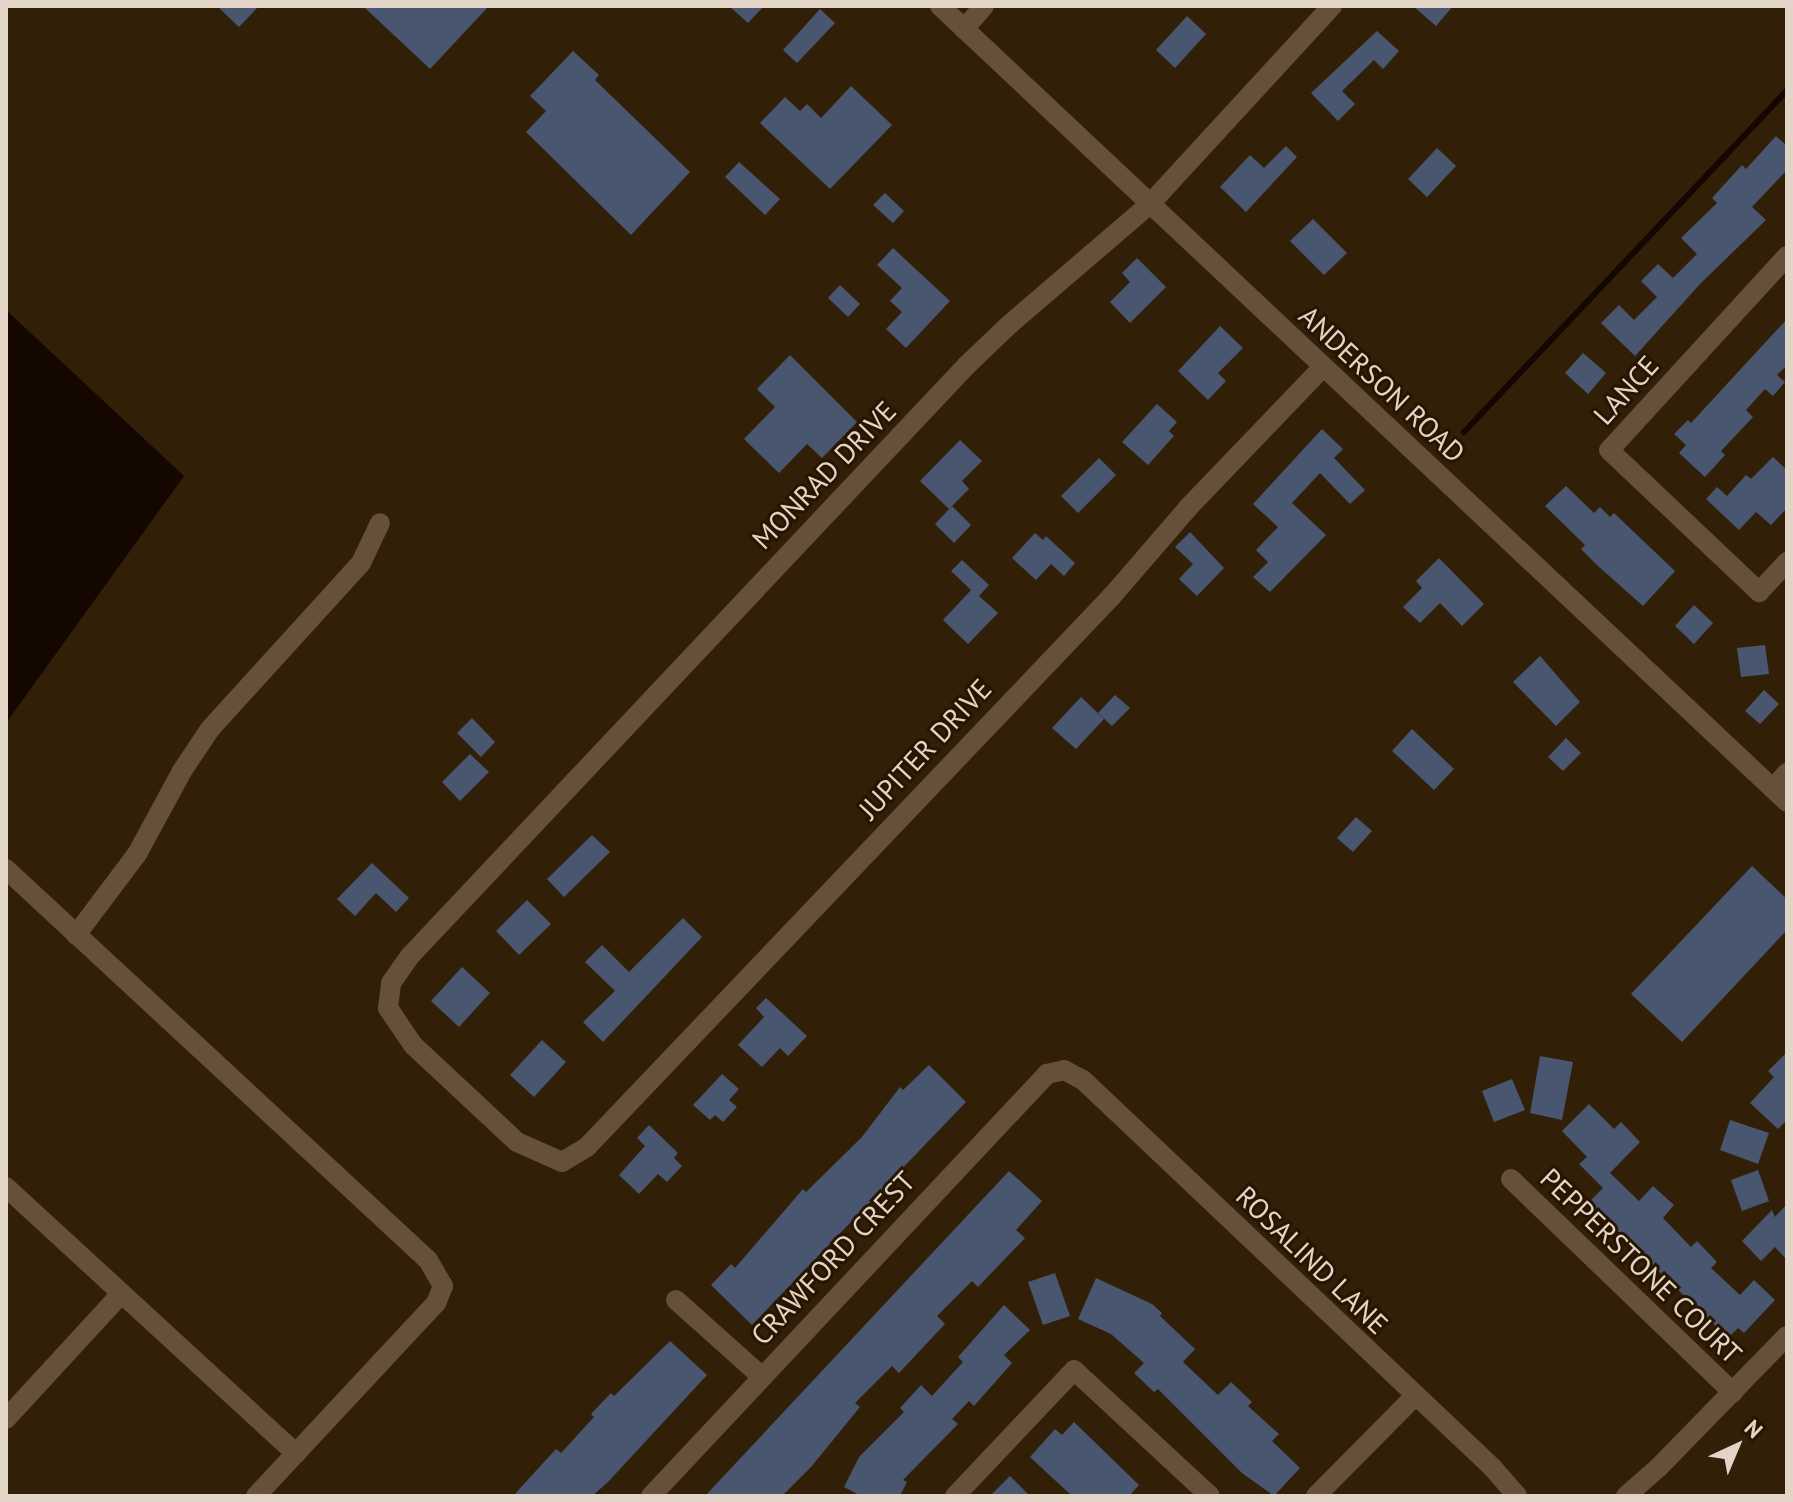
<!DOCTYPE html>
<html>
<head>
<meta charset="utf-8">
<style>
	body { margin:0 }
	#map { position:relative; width:1793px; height:1502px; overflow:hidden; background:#321f08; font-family:"PT Sans",sans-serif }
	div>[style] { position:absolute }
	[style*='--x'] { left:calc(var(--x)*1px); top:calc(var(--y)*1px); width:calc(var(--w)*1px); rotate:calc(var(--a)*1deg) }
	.water>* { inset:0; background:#140700 }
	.stream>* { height:6px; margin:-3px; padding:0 3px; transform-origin:3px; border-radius:3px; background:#140700 }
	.building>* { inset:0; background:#495670 }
	.street>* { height:20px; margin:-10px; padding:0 10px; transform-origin:10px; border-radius:10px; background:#665039 }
	.secondary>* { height:20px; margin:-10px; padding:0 10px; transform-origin:10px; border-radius:10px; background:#665039 }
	span { translate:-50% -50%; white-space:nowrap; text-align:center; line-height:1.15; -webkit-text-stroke:6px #281501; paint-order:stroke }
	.street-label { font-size:28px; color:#e2d5c8 }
	.frame { position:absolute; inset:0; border:8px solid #e2d5c8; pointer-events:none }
	.north { position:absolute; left:1697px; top:1406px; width:80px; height:80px; -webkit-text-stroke:6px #281501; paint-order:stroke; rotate:44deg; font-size:22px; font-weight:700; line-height:32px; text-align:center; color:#e2d5c8 }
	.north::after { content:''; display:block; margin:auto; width:28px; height:36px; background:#e2d5c8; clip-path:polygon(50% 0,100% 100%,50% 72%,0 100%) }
</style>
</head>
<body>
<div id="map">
	<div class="water">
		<div style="clip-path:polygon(6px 310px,184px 476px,6px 723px)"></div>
	</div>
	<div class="stream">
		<div style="--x:1464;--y:432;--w:470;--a:-46.6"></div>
	</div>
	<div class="building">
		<div style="clip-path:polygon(217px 6px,259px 6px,239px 27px)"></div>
		<div style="clip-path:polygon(363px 6px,489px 6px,430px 69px)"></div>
		<div style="clip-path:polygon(729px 6px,764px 6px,748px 23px)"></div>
		<div style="clip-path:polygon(1413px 6px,1453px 6px,1436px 26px)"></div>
		<div style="clip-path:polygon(820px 9px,835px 23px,797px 63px,783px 50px)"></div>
		<div style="clip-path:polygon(1187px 16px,1206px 34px,1175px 68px,1156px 50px)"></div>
		<div style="clip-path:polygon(1377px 31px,1399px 51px,1383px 69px,1374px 60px,1342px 91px,1355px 104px,1338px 121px,1311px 93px)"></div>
		<div style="clip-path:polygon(573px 51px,599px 75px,595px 80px,690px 172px,631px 235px,526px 132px,546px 111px,530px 96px)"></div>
		<div style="clip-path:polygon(851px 86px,892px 125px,830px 189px,760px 123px,785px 97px,800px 111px,807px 104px,821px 118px)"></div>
		<div style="clip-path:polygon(1776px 136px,1787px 146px,1787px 170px,1752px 207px,1766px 220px,1701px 283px,1635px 356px,1601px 323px,1619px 305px,1634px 320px,1657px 297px,1641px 281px,1658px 264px,1673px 278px,1697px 254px,1681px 238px,1717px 203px,1712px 198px,1742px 165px,1746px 169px)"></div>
		<div style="clip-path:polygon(1286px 146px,1297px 157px,1246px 212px,1220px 187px,1250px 155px,1264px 168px)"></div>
		<div style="clip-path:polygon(1437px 148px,1456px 166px,1427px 197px,1408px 179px)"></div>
		<div style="clip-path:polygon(739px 162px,780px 199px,765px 215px,725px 177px)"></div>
		<div style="clip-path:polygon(885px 193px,904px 211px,893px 223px,873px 205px)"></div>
		<div style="clip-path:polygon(1313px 219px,1347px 253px,1324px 275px,1290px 241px)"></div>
		<div style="clip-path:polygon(893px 248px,950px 301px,906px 348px,886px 329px,902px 312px,890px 301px,902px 288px,877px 265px)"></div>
		<div style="clip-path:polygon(1137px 258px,1166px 287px,1130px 323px,1110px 302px,1130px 282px,1122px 273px)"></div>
		<div style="clip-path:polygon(840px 285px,860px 304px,848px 317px,828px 298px)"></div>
		<div style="clip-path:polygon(1787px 319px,1787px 365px,1777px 375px,1785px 382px,1773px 396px,1765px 389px,1746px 410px,1753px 417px,1721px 451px,1725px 455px,1705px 477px,1679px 453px,1686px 445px,1674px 434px,1688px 420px,1691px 423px)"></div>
		<div style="clip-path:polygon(1220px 326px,1243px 348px,1218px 373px,1226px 381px,1208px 400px,1178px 371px)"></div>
		<div style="clip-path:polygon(1583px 353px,1606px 373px,1588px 394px,1565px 373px)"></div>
		<div style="clip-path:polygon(790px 355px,857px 422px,822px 458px,807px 444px,779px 473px,744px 439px,775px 407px,757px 389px)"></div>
		<div style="clip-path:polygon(1157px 404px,1177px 422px,1169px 431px,1174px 436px,1148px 465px,1122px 442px)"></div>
		<div style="clip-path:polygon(1322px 429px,1343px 449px,1334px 458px,1365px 490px,1350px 504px,1320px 473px,1292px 503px,1326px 535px,1270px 592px,1253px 577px,1268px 562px,1256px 550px,1278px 527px,1253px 504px)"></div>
		<div style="clip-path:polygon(960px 440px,982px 461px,962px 481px,969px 489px,949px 509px,920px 481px)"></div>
		<div style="clip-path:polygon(1773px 457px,1787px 470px,1787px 508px,1771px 525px,1756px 512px,1739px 530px,1706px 499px,1717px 487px,1727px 496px,1746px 475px,1751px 479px)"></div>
		<div style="clip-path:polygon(1099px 458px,1116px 475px,1078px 513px,1061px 496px)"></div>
		<div style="clip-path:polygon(1566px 486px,1594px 513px,1600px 507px,1610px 517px,1614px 513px,1675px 571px,1643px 606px,1598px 566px,1581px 549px,1585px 545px,1545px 506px)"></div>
		<div style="clip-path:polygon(952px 506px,971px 525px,954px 543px,935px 524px)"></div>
		<div style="clip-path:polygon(1190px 532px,1224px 568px,1197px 596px,1179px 579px,1193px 564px,1175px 547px)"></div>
		<div style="clip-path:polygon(1035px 533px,1043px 540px,1046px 536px,1075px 563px,1064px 576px,1051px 564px,1036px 580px,1012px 558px)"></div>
		<div style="clip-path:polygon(1439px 558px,1484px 604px,1462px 626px,1440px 603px,1420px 623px,1403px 607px,1422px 588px,1416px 581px)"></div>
		<div style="clip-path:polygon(962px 560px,989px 585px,979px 596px,998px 613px,968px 644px,943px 620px,971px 590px,951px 571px)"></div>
		<div style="clip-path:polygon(1694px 605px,1713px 623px,1694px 644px,1675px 626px)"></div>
		<div style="clip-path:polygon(1765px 645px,1769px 674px,1741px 677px,1737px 648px)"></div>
		<div style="clip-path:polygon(1540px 656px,1580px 702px,1556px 726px,1513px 682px)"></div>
		<div style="clip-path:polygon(1764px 690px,1779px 704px,1760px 724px,1745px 711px)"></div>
		<div style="clip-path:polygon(1115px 695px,1130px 708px,1112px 726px,1098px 713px)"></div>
		<div style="clip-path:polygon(1081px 697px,1104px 719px,1076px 749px,1052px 728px)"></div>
		<div style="clip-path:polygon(472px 718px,495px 742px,481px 757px,457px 733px)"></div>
		<div style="clip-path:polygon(1412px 729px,1454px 769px,1434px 790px,1392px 751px)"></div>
		<div style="clip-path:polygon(1566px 738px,1581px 753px,1563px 771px,1548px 757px)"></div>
		<div style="clip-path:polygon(470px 754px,489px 772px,460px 801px,442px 782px)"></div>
		<div style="clip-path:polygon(1356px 817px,1372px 831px,1353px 852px,1337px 838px)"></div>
		<div style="clip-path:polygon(592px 835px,610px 852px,564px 897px,547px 879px)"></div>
		<div style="clip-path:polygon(372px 863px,409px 898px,396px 912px,376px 893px,355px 916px,337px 899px)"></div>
		<div style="clip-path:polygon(1752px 866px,1787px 899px,1787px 930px,1682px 1042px,1631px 994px)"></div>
		<div style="clip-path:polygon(527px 900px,551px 924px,519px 955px,496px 931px)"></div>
		<div style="clip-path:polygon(683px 918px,702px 937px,603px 1042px,583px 1022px,615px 991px,585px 962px,602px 945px,629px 972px)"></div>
		<div style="clip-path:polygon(462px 967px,490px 993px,459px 1027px,431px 1001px)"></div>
		<div style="clip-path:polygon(766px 998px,807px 1036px,788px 1056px,780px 1048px,762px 1067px,738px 1045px,764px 1017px,756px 1008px)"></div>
		<div style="clip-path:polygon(542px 1040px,566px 1062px,534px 1097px,510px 1075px)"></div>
		<div style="clip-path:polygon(1787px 1052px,1787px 1120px,1778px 1129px,1750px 1103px,1774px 1077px,1768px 1071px)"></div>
		<div style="clip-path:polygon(1540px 1056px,1573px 1062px,1562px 1120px,1530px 1113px)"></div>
		<div style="clip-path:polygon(929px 1065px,966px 1102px,752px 1325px,711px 1285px,731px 1264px,735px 1268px,803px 1189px,806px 1192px,862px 1137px,900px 1087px,903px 1090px)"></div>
		<div style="clip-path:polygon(722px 1074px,739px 1089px,729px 1100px,737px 1107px,723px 1122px,715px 1115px,710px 1120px,693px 1105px)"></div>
		<div style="clip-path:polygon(1512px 1079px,1525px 1110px,1494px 1122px,1482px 1091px)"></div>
		<div style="clip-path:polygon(1589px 1104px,1614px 1129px,1621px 1122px,1640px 1142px,1610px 1173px,1639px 1201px,1653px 1186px,1674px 1205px,1663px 1218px,1691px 1247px,1697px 1241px,1717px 1262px,1711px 1268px,1740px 1295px,1754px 1280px,1775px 1300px,1744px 1333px,1738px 1328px,1728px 1338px,1588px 1203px,1603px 1188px,1579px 1164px,1587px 1157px,1562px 1131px)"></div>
		<div style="clip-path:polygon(1730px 1120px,1769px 1133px,1758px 1164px,1720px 1150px)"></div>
		<div style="clip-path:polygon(649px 1125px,678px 1153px,674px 1158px,682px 1166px,667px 1182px,658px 1174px,639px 1194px,619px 1175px,645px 1146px,637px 1138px)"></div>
		<div style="clip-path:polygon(1758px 1170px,1769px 1201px,1742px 1211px,1731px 1180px)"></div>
		<div style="clip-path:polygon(1009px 1171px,1042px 1201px,1016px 1230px,1025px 1238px,978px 1287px,972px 1281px,937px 1316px,945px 1324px,899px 1373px,892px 1366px,855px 1403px,860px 1407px,811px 1467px,782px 1496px,705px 1496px)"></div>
		<div style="clip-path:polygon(1787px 1204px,1787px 1260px,1775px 1247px,1761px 1261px,1742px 1241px,1772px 1210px,1775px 1217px)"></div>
		<div style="clip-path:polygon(1055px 1273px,1070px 1316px,1043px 1325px,1028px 1282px)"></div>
		<div style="clip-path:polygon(1096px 1278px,1152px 1304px,1162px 1313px,1160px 1316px,1195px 1349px,1183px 1362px,1218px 1395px,1231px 1382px,1252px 1402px,1248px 1406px,1279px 1434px,1272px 1441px,1300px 1468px,1274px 1496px,1242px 1473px,1158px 1389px,1154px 1392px,1134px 1373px,1144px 1363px,1111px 1334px,1078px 1319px)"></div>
		<div style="clip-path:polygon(1004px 1305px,1030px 1330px,1004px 1355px,1012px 1363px,974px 1406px,969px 1401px,952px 1419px,958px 1424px,903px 1480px,907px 1482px,900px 1496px,861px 1496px,844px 1487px,859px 1457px,904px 1412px,900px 1408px,921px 1385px,932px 1396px,963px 1362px,958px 1357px)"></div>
		<div style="clip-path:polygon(670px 1341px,707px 1375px,608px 1482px,592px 1496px,513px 1496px,556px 1449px,561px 1453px,594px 1417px,591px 1414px,611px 1393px,614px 1396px)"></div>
		<div style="clip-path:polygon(1074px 1422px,1139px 1485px,1129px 1496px,1072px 1496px,1030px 1457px,1055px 1429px,1062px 1435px)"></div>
		<div style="clip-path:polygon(1010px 1476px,1030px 1496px,990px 1496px)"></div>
	</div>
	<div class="street">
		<div style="--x:964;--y:29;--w:30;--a:-49"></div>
		<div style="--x:1787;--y:256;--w:263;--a:132.5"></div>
		<div style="--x:1609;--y:450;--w:207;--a:43.4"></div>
		<div style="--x:1759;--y:592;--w:41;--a:-47"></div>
		<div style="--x:1323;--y:367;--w:195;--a:133.8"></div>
		<div style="--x:1188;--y:508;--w:116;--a:130.8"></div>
		<div style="--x:1112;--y:596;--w:761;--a:133.62"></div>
		<div style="--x:587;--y:1147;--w:29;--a:149"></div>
		<div style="--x:562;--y:1162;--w:49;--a:-156"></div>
		<div style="--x:517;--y:1142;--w:142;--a:-137"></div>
		<div style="--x:413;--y:1045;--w:45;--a:-124"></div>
		<div style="--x:388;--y:1008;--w:25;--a:-83"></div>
		<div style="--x:391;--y:983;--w:33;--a:-55"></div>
		<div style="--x:410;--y:956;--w:811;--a:-46.7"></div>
		<div style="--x:966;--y:366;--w:61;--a:-43.7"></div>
		<div style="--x:1010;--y:324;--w:184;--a:-40.6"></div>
		<div style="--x:1150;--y:204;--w:269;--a:-47.4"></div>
		<div style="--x:1773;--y:788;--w:21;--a:-47"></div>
		<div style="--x:6;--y:869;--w:575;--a:42.82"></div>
		<div style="--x:428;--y:1260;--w:30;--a:60"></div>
		<div style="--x:443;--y:1286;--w:18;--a:112"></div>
		<div style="--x:436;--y:1303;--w:264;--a:133"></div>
		<div style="--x:76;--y:935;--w:101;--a:-53"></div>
		<div style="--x:137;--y:854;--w:94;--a:-61.5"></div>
		<div style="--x:182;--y:771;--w:50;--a:-56.3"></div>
		<div style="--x:210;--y:729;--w:224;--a:-47.7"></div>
		<div style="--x:361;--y:563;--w:44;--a:-64.6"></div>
		<div style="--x:1511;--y:1179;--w:308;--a:43.9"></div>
		<div style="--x:6;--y:1187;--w:394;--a:42.6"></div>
		<div style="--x:676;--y:1300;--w:114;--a:41.8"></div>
		<div style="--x:6;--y:1419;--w:170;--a:-47.4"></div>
		<div style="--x:651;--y:1496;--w:579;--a:-46.82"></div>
		<div style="--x:1047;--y:1074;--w:17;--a:-13"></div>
		<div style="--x:1064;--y:1070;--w:21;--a:28"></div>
		<div style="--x:1083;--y:1080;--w:563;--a:43.42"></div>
		<div style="--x:1492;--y:1467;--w:38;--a:49"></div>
		<div style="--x:955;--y:1496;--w:173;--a:-46.6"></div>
		<div style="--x:1074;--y:1370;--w:185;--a:42.8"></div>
		<div style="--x:1316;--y:1496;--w:141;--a:-45.3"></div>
		<div style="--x:1626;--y:1496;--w:44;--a:-41.3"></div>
		<div style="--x:1659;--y:1467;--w:183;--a:-45.7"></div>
	</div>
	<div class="secondary">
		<div style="--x:940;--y:6;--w:1162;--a:43.22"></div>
	</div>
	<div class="street-label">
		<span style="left:1382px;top:384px;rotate:43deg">ANDERSON ROAD</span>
		<span style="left:1626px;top:390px;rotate:-48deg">LANCE</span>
		<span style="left:824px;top:475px;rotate:-46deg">MONRAD DRIVE</span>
		<span style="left:925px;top:749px;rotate:-47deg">JUPITER DRIVE</span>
		<span style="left:833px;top:1258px;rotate:-47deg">CRAWFORD CREST</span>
		<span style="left:1312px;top:1260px;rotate:44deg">ROSALIND LANE</span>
		<span style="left:1641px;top:1266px;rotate:44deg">PEPPERSTONE COURT</span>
	</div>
	<div class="frame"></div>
	<div class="north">N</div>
</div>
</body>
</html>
